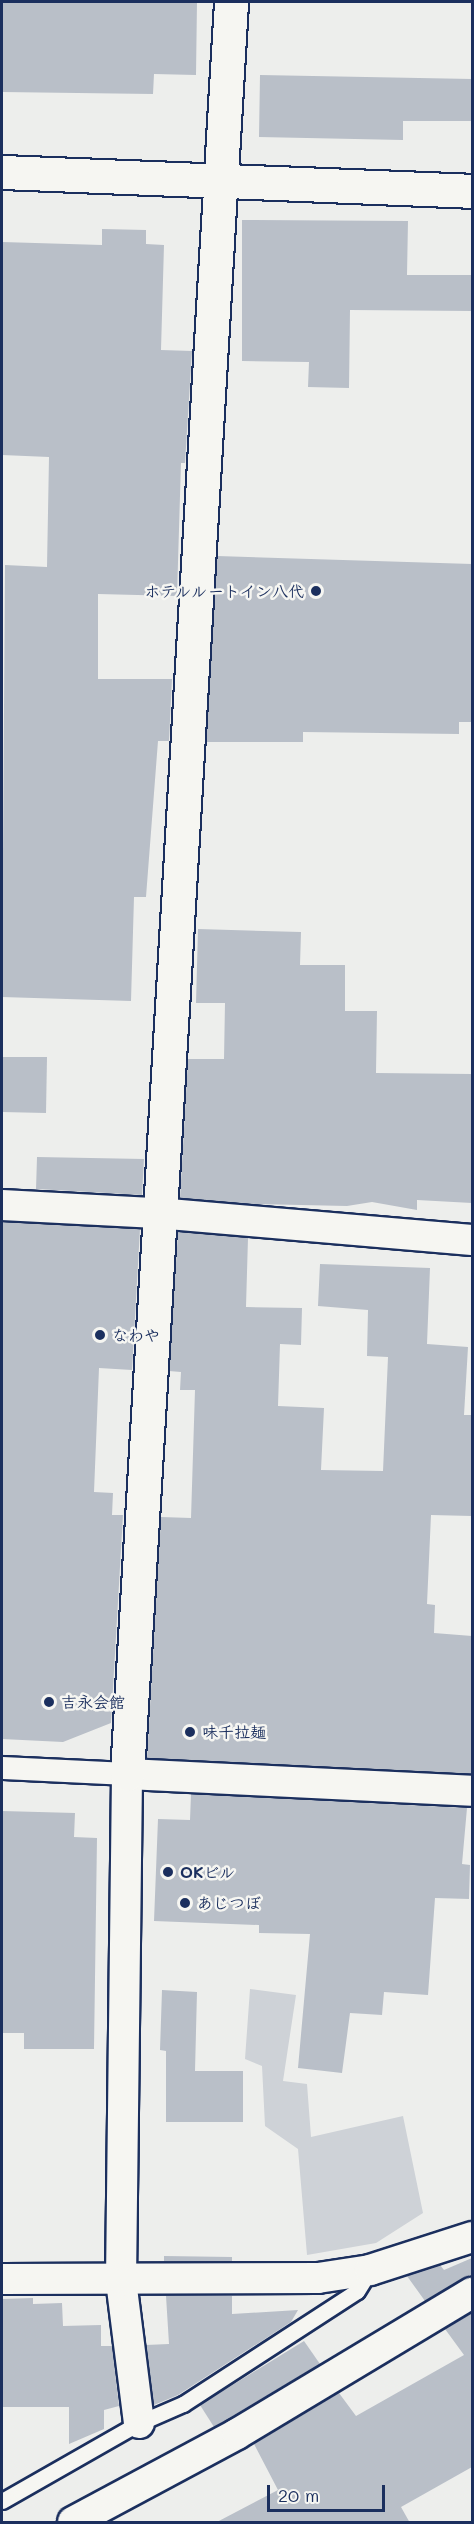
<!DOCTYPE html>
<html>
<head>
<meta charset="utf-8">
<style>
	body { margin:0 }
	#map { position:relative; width:474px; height:2524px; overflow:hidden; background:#edeeec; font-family:Mali,"Klee One",sans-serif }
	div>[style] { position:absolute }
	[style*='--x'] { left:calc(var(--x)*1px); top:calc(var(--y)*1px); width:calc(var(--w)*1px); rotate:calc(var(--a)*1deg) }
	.green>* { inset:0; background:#ced2d7 }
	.building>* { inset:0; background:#b9bfc8 }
	.roads { filter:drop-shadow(2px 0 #1b2f5e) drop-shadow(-2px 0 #1b2f5e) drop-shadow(0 2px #1b2f5e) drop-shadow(0 -2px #1b2f5e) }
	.service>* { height:15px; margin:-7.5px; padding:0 7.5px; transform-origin:7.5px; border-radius:7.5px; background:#f6f6f2 }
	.pedestrian>* { height:22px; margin:-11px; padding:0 11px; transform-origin:11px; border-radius:11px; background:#f6f6f2 }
	.minor>* { height:30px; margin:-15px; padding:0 15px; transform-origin:15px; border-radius:15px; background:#f6f6f2 }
	.tertiary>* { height:33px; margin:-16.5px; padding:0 16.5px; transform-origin:16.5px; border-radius:16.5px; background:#f6f6f2 }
	.dots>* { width:16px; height:16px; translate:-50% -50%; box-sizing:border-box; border:3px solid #f6f6f2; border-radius:50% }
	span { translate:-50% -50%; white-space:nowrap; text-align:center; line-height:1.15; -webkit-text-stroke:5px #f6f6f2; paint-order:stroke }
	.poi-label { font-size:16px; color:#1b2f5e; font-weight:700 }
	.right { translate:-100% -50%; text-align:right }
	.left { translate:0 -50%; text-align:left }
	.frame { position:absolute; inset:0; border:3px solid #1b2f5e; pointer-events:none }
	.scale { position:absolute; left:267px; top:2485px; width:118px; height:27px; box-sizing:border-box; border:3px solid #1b2f5e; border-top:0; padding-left:8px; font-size:18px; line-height:21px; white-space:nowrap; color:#1b2f5e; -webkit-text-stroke:4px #f6f6f2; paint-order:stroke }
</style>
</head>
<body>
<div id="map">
	<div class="green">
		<div style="clip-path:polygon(250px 1989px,296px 1995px,283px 2081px,307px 2084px,311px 2137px,403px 2116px,423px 2213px,376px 2243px,307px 2255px,298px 2149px,265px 2126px,262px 2066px,245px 2059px)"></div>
	</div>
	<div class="building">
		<div style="clip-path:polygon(2px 2px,197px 2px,196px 75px,154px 74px,153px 94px,2px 92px)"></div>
		<div style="clip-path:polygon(260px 75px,472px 79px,472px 121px,403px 121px,403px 140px,259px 137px)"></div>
		<div style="clip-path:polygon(242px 220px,408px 221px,407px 275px,472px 275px,472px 311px,350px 310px,349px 388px,308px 387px,309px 362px,242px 361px)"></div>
		<div style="clip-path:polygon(102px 229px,146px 230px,146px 244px,164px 245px,161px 350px,192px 351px,185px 463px,181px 463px,177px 596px,98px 594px,98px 679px,172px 679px,169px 741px,158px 741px,146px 897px,134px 897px,131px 1001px,2px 997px,5px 565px,47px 567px,49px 457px,2px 455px,2px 242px,102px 245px)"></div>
		<div style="clip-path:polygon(217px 556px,472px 564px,471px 722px,459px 722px,459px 734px,303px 732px,303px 742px,206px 742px)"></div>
		<div style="clip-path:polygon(198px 929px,301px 932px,300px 965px,345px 965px,345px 1011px,377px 1011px,376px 1073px,472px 1074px,472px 1203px,417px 1200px,417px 1210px,372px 1202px,347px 1206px,255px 1204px,180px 1198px,188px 1059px,224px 1059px,225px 1003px,196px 1003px)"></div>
		<div style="clip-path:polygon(2px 1057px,47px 1057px,46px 1113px,2px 1112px)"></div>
		<div style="clip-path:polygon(37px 1157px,144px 1159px,142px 1195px,36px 1189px)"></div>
		<div style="clip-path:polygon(2px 1222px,140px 1229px,132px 1370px,99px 1368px,94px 1492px,113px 1493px,112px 1515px,123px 1515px,111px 1723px,63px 1742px,2px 1739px)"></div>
		<div style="clip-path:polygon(178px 1232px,248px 1238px,246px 1307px,302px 1308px,301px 1345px,280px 1344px,278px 1406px,324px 1408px,321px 1470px,383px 1471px,388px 1357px,367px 1356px,368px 1310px,318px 1306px,320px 1264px,430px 1268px,427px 1344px,468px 1347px,464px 1415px,472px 1415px,472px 1516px,431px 1515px,427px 1604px,435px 1605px,434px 1633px,472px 1636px,472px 1774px,147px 1758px,161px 1517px,191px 1518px,195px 1390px,180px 1390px,181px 1372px,169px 1371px)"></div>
		<div style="clip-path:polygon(191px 1794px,467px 1808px,462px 1864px,470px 1865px,469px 1899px,435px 1898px,428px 1995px,384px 1992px,382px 2015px,350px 2013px,342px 2073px,298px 2068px,310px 1934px,259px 1933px,259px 1925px,154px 1921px,158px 1819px,190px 1820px)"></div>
		<div style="clip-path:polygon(2px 1811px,75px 1813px,74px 1837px,97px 1838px,94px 2049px,24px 2049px,24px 2033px,2px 2033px)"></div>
		<div style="clip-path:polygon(162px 1990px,197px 1992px,195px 2071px,243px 2071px,243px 2122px,166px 2122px,166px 2051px,160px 2050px)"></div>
		<div style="clip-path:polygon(164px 2256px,232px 2257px,232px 2261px,164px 2261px)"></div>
		<div style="clip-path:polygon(472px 2258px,472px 2276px,425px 2301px,407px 2276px,440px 2265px,444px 2270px)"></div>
		<div style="clip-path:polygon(166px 2296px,232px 2296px,232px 2314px,298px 2310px,291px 2322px,178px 2395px,154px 2405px,146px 2345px,169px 2344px)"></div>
		<div style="clip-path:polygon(33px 2298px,33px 2304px,62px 2303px,63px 2326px,101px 2325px,101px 2346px,112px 2346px,119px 2406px,104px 2410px,104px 2429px,69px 2444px,69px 2407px,2px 2407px,2px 2299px)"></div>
		<div style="clip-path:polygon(472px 2313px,472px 2467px,401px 2507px,410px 2523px,215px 2523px,278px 2490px,254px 2444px,339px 2393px,356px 2416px,464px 2355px,445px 2329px)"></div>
		<div style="clip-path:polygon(304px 2341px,320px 2364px,214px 2427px,200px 2405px)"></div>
	</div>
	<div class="roads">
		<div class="service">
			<div style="--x:2;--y:2501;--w:158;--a:-29.7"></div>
			<div style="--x:139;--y:2423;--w:48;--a:-23.4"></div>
			<div style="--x:183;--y:2404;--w:207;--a:-33"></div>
			<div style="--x:357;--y:2291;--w:25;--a:-58"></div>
		</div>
		<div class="pedestrian">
			<div style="--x:2;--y:1768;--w:125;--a:2.7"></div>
		</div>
		<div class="minor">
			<div style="--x:2;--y:1205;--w:155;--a:3"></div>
			<div style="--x:157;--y:1213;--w:316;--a:4.9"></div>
			<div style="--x:2;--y:2279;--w:316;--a:-0.2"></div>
			<div style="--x:318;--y:2278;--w:53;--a:-8.7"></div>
			<div style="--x:370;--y:2270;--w:107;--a:-17.9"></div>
			<div style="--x:139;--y:2423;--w:143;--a:-97.2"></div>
			<div style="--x:121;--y:2281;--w:507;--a:-89.32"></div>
			<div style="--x:127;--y:1774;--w:345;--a:2.8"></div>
			<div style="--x:73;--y:2522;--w:186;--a:-28.2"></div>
			<div style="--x:237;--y:2434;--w:274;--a:-31"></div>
		</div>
		<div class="tertiary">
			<div style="--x:2;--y:172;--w:470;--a:2.3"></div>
			<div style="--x:127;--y:1774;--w:1775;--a:-86.64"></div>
		</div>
	</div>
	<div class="dots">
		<div style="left:316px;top:591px;background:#1b2f5e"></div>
		<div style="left:100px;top:1335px;background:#1b2f5e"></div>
		<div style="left:49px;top:1702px;background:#1b2f5e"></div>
		<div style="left:190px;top:1732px;background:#1b2f5e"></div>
		<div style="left:168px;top:1872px;background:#1b2f5e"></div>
		<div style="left:185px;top:1903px;background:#1b2f5e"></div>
	</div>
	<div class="poi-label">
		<span class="right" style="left:304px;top:591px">ホテルルートイン八代</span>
		<span class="left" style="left:112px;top:1335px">なわや</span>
		<span class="left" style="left:61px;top:1702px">吉永会館</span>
		<span class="left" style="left:202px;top:1732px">味千拉麺</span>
		<span class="left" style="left:180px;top:1872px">OKビル</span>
		<span class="left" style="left:197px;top:1903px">あじつぼ</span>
	</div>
	<div class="frame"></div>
	<div class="scale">20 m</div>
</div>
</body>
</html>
